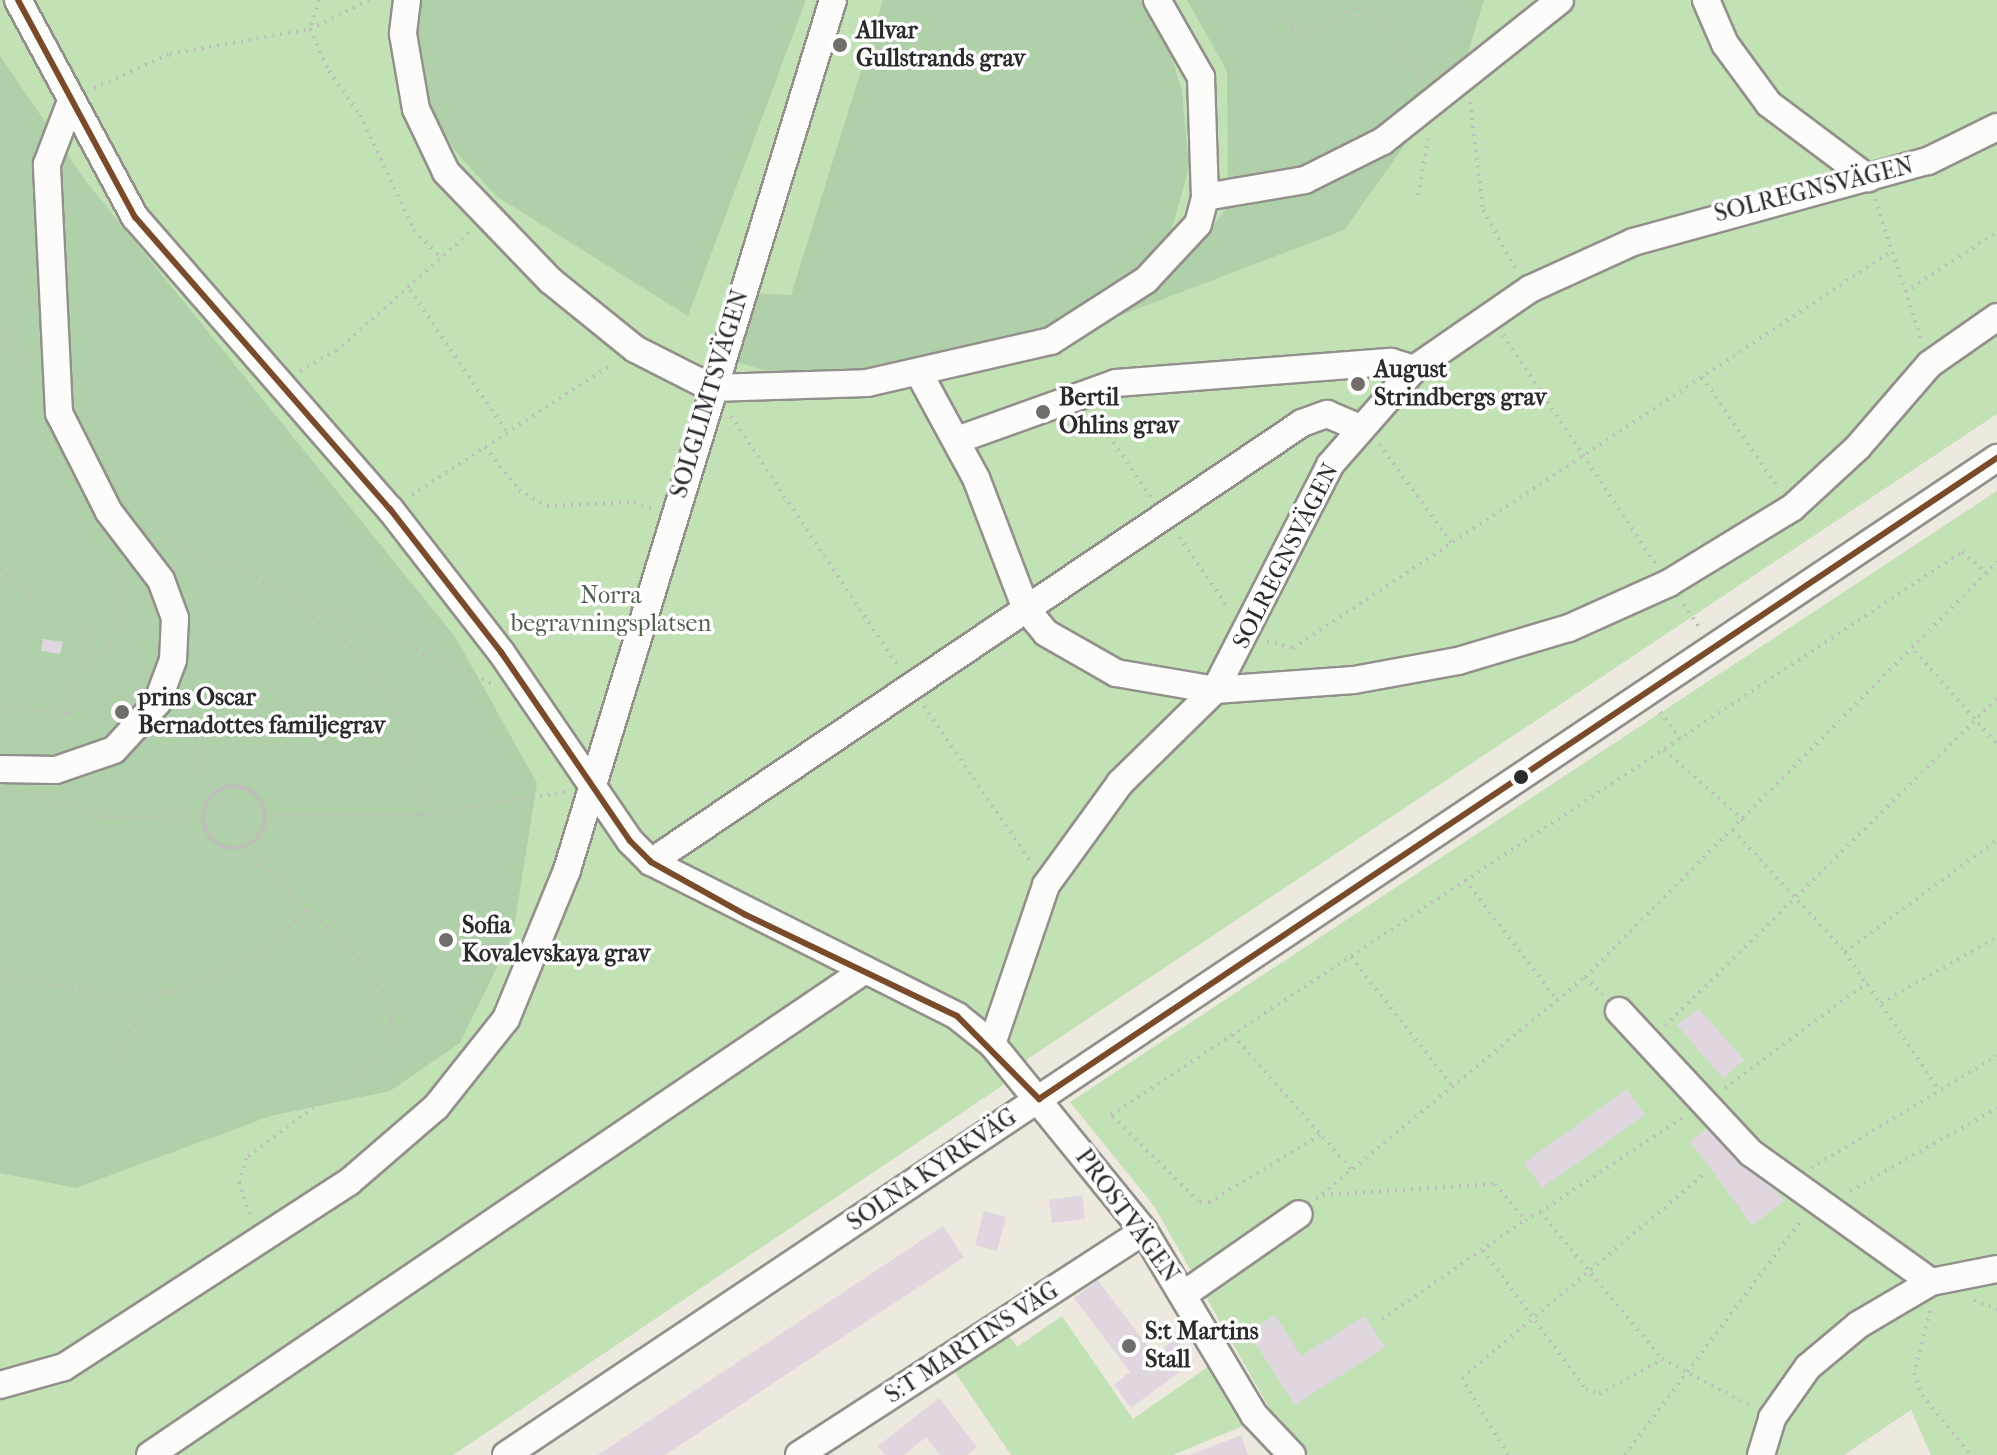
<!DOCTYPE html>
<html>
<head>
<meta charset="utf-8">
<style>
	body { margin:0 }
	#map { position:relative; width:1997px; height:1455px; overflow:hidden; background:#eee9df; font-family:"IM FELL French Canon",serif }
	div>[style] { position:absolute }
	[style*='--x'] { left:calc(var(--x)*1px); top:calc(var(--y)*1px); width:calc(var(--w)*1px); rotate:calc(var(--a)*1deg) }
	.green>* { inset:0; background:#c2e2b5 }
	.forest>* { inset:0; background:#b0d0a9 }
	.building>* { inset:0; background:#dfd6e0 }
	.path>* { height:4px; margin-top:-2px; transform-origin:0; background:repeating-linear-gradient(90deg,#bebebb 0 2px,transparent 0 8px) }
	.path>.ring { margin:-2px; padding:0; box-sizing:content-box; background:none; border:4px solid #bebebb; border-radius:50% }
	.roads { filter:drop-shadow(2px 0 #93908b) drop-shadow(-2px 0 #93908b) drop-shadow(0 2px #93908b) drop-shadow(0 -2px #93908b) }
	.minor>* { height:26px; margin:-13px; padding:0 13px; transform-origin:13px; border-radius:13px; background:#fcfcfa }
	.bus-1>* { height:6px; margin:-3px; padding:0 3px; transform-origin:3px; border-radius:3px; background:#7a4b2a }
	.dots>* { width:22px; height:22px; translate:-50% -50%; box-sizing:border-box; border:4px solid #fff; border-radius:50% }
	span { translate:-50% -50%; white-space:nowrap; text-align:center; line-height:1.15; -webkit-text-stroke:7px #fff; paint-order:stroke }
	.poi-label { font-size:24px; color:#2b2b2b; font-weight:700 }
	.left { translate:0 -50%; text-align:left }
	.street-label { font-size:24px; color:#2b2b2b }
	.park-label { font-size:24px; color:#4e604a }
</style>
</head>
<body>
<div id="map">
	<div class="green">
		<div style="clip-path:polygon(0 0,1997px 0,1997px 414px,1014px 1068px,1003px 1085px,453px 1455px,0 1455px)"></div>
		<div style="clip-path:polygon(1997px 491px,1997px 1455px,1931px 1455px,1911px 1410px,1844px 1455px,1309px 1455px,1275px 1418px,1154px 1206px,1070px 1102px)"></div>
		<div style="clip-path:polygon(1062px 1316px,1133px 1419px,1209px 1366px,1243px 1426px,1173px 1455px,1011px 1455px,955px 1372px,1009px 1336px,1017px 1347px)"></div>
	</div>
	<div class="forest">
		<div style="clip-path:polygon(413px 0,806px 0,688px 316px,496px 196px,456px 152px,419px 90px)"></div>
		<div style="clip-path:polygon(883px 0,1146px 0,1159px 14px,1182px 91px,1189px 168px,1171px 231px,1124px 283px,1065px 321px,851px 381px,783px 376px,730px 360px,750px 293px,791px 295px)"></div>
		<div style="clip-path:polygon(1187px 0,1484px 0,1466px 59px,1344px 230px,1116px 317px,1195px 249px,1228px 206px,1227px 71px)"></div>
		<div style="clip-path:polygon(0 56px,85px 180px,456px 638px,537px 783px,513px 934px,460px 1043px,390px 1091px,270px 1116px,76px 1188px,0 1173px)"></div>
	</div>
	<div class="building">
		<div style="clip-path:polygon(43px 639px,63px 642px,60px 654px,41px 651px)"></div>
		<div style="clip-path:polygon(1699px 1009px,1744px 1060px,1723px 1078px,1677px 1025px)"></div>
		<div style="clip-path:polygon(1627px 1089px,1645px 1115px,1542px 1188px,1524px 1163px)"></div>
		<div style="clip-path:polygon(1712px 1125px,1785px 1201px,1752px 1225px,1690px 1141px)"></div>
		<div style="clip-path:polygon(1082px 1195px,1085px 1219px,1052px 1223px,1049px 1200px)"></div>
		<div style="clip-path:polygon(984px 1211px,1006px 1217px,997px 1251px,975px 1245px)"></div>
		<div style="clip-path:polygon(943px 1226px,964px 1257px,665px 1455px,598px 1455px)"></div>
		<div style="clip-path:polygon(1098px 1280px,1154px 1355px,1176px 1338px,1194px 1361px,1131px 1408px,1114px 1385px,1130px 1372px,1074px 1298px)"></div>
		<div style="clip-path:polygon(1275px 1315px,1301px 1356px,1365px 1316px,1385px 1347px,1295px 1405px,1248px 1332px)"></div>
		<div style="clip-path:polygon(939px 1398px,977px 1447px,967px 1455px,940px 1455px,926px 1437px,904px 1455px,885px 1455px,878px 1446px)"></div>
		<div style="clip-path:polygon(1241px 1435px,1248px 1455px,1190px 1455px)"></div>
	</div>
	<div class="path">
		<div style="--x:319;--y:0;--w:30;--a:107"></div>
		<div style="--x:310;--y:29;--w:46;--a:65.7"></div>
		<div style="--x:329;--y:71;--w:54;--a:54.8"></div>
		<div style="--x:360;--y:115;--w:127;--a:64.8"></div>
		<div style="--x:414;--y:230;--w:40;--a:46"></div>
		<div style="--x:1296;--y:0;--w:27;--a:98"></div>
		<div style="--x:1292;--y:27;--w:11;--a:34"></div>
		<div style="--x:1301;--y:33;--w:60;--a:-24.8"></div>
		<div style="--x:1355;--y:8;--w:28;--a:23"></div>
		<div style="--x:1381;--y:19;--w:36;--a:63"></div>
		<div style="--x:1397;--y:51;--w:37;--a:43"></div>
		<div style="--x:94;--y:88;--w:83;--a:-24.1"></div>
		<div style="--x:170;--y:54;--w:142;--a:-10.1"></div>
		<div style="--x:310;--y:29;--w:66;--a:-26.2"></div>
		<div style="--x:1470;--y:102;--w:109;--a:83.1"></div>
		<div style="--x:1483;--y:210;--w:70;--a:60.9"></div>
		<div style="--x:1418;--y:195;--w:57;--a:-79.9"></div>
		<div style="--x:1875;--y:199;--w:147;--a:71.8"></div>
		<div style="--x:410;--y:290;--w:172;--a:55.7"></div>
		<div style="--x:1905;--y:292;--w:110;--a:-33.1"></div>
		<div style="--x:0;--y:327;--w:53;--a:55.7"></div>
		<div style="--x:1503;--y:335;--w:275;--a:56.3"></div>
		<div style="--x:300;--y:371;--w:41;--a:-29.1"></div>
		<div style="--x:336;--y:351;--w:178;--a:-41.6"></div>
		<div style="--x:1702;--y:377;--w:134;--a:55.4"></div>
		<div style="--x:731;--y:416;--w:299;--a:56.3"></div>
		<div style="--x:1095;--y:416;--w:98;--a:55.3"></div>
		<div style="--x:1379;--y:444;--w:122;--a:53.7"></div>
		<div style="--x:485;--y:447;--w:55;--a:51.7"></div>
		<div style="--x:519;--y:490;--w:32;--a:30"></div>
		<div style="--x:547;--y:506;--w:87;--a:-2.6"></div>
		<div style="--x:634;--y:502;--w:19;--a:21"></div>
		<div style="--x:412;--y:495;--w:239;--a:-33.2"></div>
		<div style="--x:160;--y:536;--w:363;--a:24"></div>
		<div style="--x:1179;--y:537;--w:88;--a:55.2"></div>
		<div style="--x:0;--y:569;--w:47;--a:43.3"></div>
		<div style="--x:1684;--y:604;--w:27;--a:57"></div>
		<div style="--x:1267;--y:641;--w:27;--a:15"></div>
		<div style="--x:1293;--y:648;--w:719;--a:-33.54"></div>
		<div style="--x:1915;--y:651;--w:124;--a:48.6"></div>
		<div style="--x:85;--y:659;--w:31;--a:-32"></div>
		<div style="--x:111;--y:643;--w:75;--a:-83.1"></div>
		<div style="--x:185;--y:701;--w:98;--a:74"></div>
		<div style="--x:924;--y:706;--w:191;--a:55.6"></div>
		<div style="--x:0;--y:707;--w:69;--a:5.8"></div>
		<div style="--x:69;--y:714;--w:97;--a:-75.1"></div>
		<div style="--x:1660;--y:712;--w:34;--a:53"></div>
		<div style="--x:1664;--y:750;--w:106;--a:41.5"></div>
		<div class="ring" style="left:203px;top:786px;width:58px;height:58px"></div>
		<div style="--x:43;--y:796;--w:59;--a:20.9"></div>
		<div style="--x:98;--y:817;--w:105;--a:-0.5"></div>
		<div style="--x:265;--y:814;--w:156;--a:0"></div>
		<div style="--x:421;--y:814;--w:63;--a:-98.3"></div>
		<div style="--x:412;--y:752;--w:56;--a:-113.3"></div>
		<div style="--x:390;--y:701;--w:58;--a:-123.7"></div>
		<div style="--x:358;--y:653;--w:85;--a:-141.7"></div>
		<div style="--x:421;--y:814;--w:147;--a:-8.6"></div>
		<div style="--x:1733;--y:830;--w:166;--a:47.4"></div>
		<div style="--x:1845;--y:952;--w:167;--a:55.7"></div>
		<div style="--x:244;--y:847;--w:89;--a:45.9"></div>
		<div style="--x:1465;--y:880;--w:153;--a:52.5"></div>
		<div style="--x:1845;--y:952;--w:189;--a:-36.4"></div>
		<div style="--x:1351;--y:957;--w:165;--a:51.9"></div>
		<div style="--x:0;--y:975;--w:125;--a:10.6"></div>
		<div style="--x:123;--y:998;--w:50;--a:-6.8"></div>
		<div style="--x:173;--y:992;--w:39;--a:-21"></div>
		<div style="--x:209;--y:978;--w:63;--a:-25.3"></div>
		<div style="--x:266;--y:951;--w:57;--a:-44.3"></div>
		<div style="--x:307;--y:911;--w:46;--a:37.1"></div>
		<div style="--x:344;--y:939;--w:69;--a:54.5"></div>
		<div style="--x:384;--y:995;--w:28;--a:75"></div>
		<div style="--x:391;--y:1022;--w:33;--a:102"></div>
		<div style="--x:384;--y:1054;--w:173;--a:143"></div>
		<div style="--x:246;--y:1158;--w:25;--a:106"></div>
		<div style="--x:239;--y:1182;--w:36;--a:72"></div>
		<div style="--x:1585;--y:977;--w:25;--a:45"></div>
		<div style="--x:1881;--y:1003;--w:133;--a:-29.6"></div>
		<div style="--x:1665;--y:1026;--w:466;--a:-44.6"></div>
		<div style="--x:1233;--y:1035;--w:180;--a:48.6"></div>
		<div style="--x:110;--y:1067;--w:85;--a:-59.5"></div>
		<div style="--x:1725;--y:1088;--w:177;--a:-36.5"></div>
		<div style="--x:1320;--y:1135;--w:129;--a:148.7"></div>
		<div style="--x:1210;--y:1202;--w:11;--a:180"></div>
		<div style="--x:1199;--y:1202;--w:124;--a:-135.3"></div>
		<div style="--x:1111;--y:1115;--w:1020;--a:-33.49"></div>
		<div style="--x:1962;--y:552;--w:33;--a:40"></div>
		<div style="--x:1811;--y:1168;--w:217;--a:-31.1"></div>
		<div style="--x:1850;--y:1191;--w:169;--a:-29.5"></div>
		<div style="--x:1323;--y:1195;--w:172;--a:-3.7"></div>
		<div style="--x:1495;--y:1184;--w:47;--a:50.2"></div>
		<div style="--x:1525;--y:1220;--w:17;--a:-28"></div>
		<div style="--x:1540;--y:1212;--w:191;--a:50.3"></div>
		<div style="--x:1662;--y:1359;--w:98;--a:27.9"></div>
		<div style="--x:1316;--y:1199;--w:349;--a:-39.5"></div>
		<div style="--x:1585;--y:977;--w:585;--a:-45.21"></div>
		<div style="--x:1540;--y:1212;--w:174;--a:-33.5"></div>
		<div style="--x:1483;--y:1250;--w:173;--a:53.5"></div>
		<div style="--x:1586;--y:1389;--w:14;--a:21"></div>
		<div style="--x:1599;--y:1394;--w:71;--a:-28.7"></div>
		<div style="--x:1974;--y:1300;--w:25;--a:23"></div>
		<div style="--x:1930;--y:1311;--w:64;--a:104.5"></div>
		<div style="--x:1914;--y:1373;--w:23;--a:70"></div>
		<div style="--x:1922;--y:1395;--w:77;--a:50.8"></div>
		<div style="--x:1382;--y:1319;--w:174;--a:-34.7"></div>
		<div style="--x:1508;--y:1455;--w:90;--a:-120.9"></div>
		<div style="--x:1462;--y:1378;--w:315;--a:-40.1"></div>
		<div style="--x:1625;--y:1455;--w:293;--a:-53.1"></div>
	</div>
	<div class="roads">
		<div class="minor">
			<div style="--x:18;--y:0;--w:247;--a:61.7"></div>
			<div style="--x:135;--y:217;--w:388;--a:48.9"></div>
			<div style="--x:390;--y:509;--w:181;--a:52.2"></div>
			<div style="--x:501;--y:652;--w:229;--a:55.7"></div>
			<div style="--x:630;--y:841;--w:30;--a:45"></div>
			<div style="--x:651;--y:862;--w:343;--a:26.7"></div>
			<div style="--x:957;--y:1016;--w:45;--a:38.7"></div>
			<div style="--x:992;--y:1044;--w:241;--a:50.9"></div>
			<div style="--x:1144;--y:1231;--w:214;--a:59.1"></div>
			<div style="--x:1254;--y:1415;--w:55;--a:46.5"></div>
			<div style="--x:407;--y:0;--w:34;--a:97"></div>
			<div style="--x:403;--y:34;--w:76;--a:80.2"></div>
			<div style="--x:416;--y:109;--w:70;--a:64.5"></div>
			<div style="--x:446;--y:172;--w:151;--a:46.1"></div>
			<div style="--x:551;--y:281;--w:108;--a:39"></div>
			<div style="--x:635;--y:349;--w:86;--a:26.9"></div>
			<div style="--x:712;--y:388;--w:155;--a:-1.8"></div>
			<div style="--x:867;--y:383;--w:189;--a:-12.9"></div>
			<div style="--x:1051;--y:341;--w:113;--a:-32.7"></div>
			<div style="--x:1146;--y:280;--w:76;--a:-47.1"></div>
			<div style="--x:1198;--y:224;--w:28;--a:-75"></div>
			<div style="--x:1205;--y:197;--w:101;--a:-9.6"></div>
			<div style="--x:1305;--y:180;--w:87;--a:-26.6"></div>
			<div style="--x:1383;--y:141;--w:226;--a:-38.5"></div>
			<div style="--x:1157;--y:0;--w:89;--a:60.3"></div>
			<div style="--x:1201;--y:77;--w:120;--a:88.1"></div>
			<div style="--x:1706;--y:0;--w:48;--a:66.6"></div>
			<div style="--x:1725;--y:44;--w:74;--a:53.7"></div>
			<div style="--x:1769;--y:104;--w:124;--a:36.8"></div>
			<div style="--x:920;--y:375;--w:117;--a:61.5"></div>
			<div style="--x:976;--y:478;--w:140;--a:69.1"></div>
			<div style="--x:1026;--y:609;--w:31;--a:50"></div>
			<div style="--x:1046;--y:633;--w:81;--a:29.7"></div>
			<div style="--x:1116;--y:673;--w:100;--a:9.7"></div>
			<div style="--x:1215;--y:690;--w:139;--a:-4.1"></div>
			<div style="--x:1354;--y:680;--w:106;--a:-10.4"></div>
			<div style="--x:1458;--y:661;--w:116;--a:-16.6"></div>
			<div style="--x:1569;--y:628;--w:110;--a:-24.2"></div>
			<div style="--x:1669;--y:583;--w:144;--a:-31.4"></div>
			<div style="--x:1792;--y:508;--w:90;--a:-42.7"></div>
			<div style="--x:1858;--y:447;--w:110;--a:-49.1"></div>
			<div style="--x:1930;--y:364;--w:82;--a:-35"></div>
			<div style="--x:957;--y:440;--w:169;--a:-19.7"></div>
			<div style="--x:1116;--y:383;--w:276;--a:-4.4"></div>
			<div style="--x:1391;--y:362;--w:24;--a:17"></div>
			<div style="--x:0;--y:769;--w:56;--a:1"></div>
			<div style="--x:56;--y:770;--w:61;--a:-19"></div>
			<div style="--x:114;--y:750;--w:64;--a:-47.5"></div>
			<div style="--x:157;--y:703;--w:46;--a:-69.6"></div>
			<div style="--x:173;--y:660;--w:42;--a:-87.3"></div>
			<div style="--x:175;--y:618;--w:40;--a:-110.2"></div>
			<div style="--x:161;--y:580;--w:86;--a:-127.4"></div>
			<div style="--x:109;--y:512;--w:111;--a:-116.8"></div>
			<div style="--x:59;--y:413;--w:249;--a:-92.8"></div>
			<div style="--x:47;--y:164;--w:67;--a:-69.1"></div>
			<div style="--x:651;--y:862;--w:785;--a:-33.99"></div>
			<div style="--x:1302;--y:423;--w:27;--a:-20"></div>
			<div style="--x:1327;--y:414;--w:34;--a:23"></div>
			<div style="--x:1619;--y:1011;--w:194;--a:47.1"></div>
			<div style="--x:1751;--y:1153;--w:221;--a:35.6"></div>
			<div style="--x:992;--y:1044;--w:168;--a:-71.2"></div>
			<div style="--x:1046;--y:885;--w:126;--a:-54"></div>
			<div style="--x:1120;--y:783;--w:133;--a:-44.4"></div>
			<div style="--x:1215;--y:690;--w:253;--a:-62.9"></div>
			<div style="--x:1330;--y:465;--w:128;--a:-48.8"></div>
			<div style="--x:1414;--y:369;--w:141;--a:-34.6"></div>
			<div style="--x:1530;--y:289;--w:113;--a:-24.5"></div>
			<div style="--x:1633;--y:242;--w:306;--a:-15.4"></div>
			<div style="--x:1928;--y:161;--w:77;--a:-26.2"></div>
			<div style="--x:1183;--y:1295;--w:141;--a:-34.9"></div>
			<div style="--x:0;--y:1385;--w:66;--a:-15.7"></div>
			<div style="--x:64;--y:1367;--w:340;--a:-33"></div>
			<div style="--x:349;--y:1182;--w:115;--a:-40.8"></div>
			<div style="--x:436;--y:1107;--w:112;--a:-51.5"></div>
			<div style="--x:506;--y:1019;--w:161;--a:-67.7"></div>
			<div style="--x:567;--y:870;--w:910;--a:-73"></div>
			<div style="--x:150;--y:1455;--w:864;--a:-34.15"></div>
			<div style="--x:506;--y:1455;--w:1794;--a:-33.77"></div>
			<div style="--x:799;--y:1455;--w:411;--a:-33"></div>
			<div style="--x:1761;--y:1455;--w:39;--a:-73"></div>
			<div style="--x:1772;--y:1418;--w:62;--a:-54.8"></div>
			<div style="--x:1808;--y:1367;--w:65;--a:-40"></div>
			<div style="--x:1858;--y:1325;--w:85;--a:-30.5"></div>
			<div style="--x:1931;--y:1282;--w:67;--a:-11.1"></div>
		</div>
	</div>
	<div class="bus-1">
		<div style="--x:18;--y:0;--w:247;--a:61.7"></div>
		<div style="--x:135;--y:217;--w:388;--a:48.9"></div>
		<div style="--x:390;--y:509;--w:181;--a:52.2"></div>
		<div style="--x:501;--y:652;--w:229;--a:55.7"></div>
		<div style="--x:630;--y:841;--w:30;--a:45"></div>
		<div style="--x:651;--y:862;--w:107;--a:29.2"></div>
		<div style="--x:744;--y:914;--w:236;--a:25.6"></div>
		<div style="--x:957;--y:1016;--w:117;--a:45.3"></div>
		<div style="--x:1039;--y:1099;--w:1153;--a:-33.79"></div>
	</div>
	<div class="dots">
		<div style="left:840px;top:45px;background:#6f6e6a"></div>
		<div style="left:1358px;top:384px;background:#6f6e6a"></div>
		<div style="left:1043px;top:412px;background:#6f6e6a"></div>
		<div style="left:122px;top:712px;background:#6f6e6a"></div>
		<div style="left:1521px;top:777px;background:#2b2b2b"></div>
		<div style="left:446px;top:940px;background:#6f6e6a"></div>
		<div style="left:1129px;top:1346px;background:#6f6e6a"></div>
	</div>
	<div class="poi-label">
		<span class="left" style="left:856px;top:45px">Allvar<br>Gullstrands grav</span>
		<span class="left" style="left:1374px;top:384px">August<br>Strindbergs grav</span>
		<span class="left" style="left:1059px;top:412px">Bertil<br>Ohlins grav</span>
		<span class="left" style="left:138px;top:712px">prins Oscar<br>Bernadottes familjegrav</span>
		<span class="left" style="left:462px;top:940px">Sofia<br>Kovalevskaya grav</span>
		<span class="left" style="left:1145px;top:1346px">S:t Martins<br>Stall</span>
	</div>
	<div class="street-label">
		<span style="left:1814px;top:190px;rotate:-14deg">SOLREGNSVÄGEN</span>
		<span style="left:710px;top:394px;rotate:-73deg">SOLGLIMTSVÄGEN</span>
		<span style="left:1286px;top:556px;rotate:-63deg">SOLREGNSVÄGEN</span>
		<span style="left:932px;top:1170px;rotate:-34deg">SOLNA KYRKVÄG</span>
		<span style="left:1127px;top:1216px;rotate:54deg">PROSTVÄGEN</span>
		<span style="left:972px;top:1343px;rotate:-33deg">S:T MARTINS VÄG</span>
	</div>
	<div class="park-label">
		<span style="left:611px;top:610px">Norra<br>begravningsplatsen</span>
	</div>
</div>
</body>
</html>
